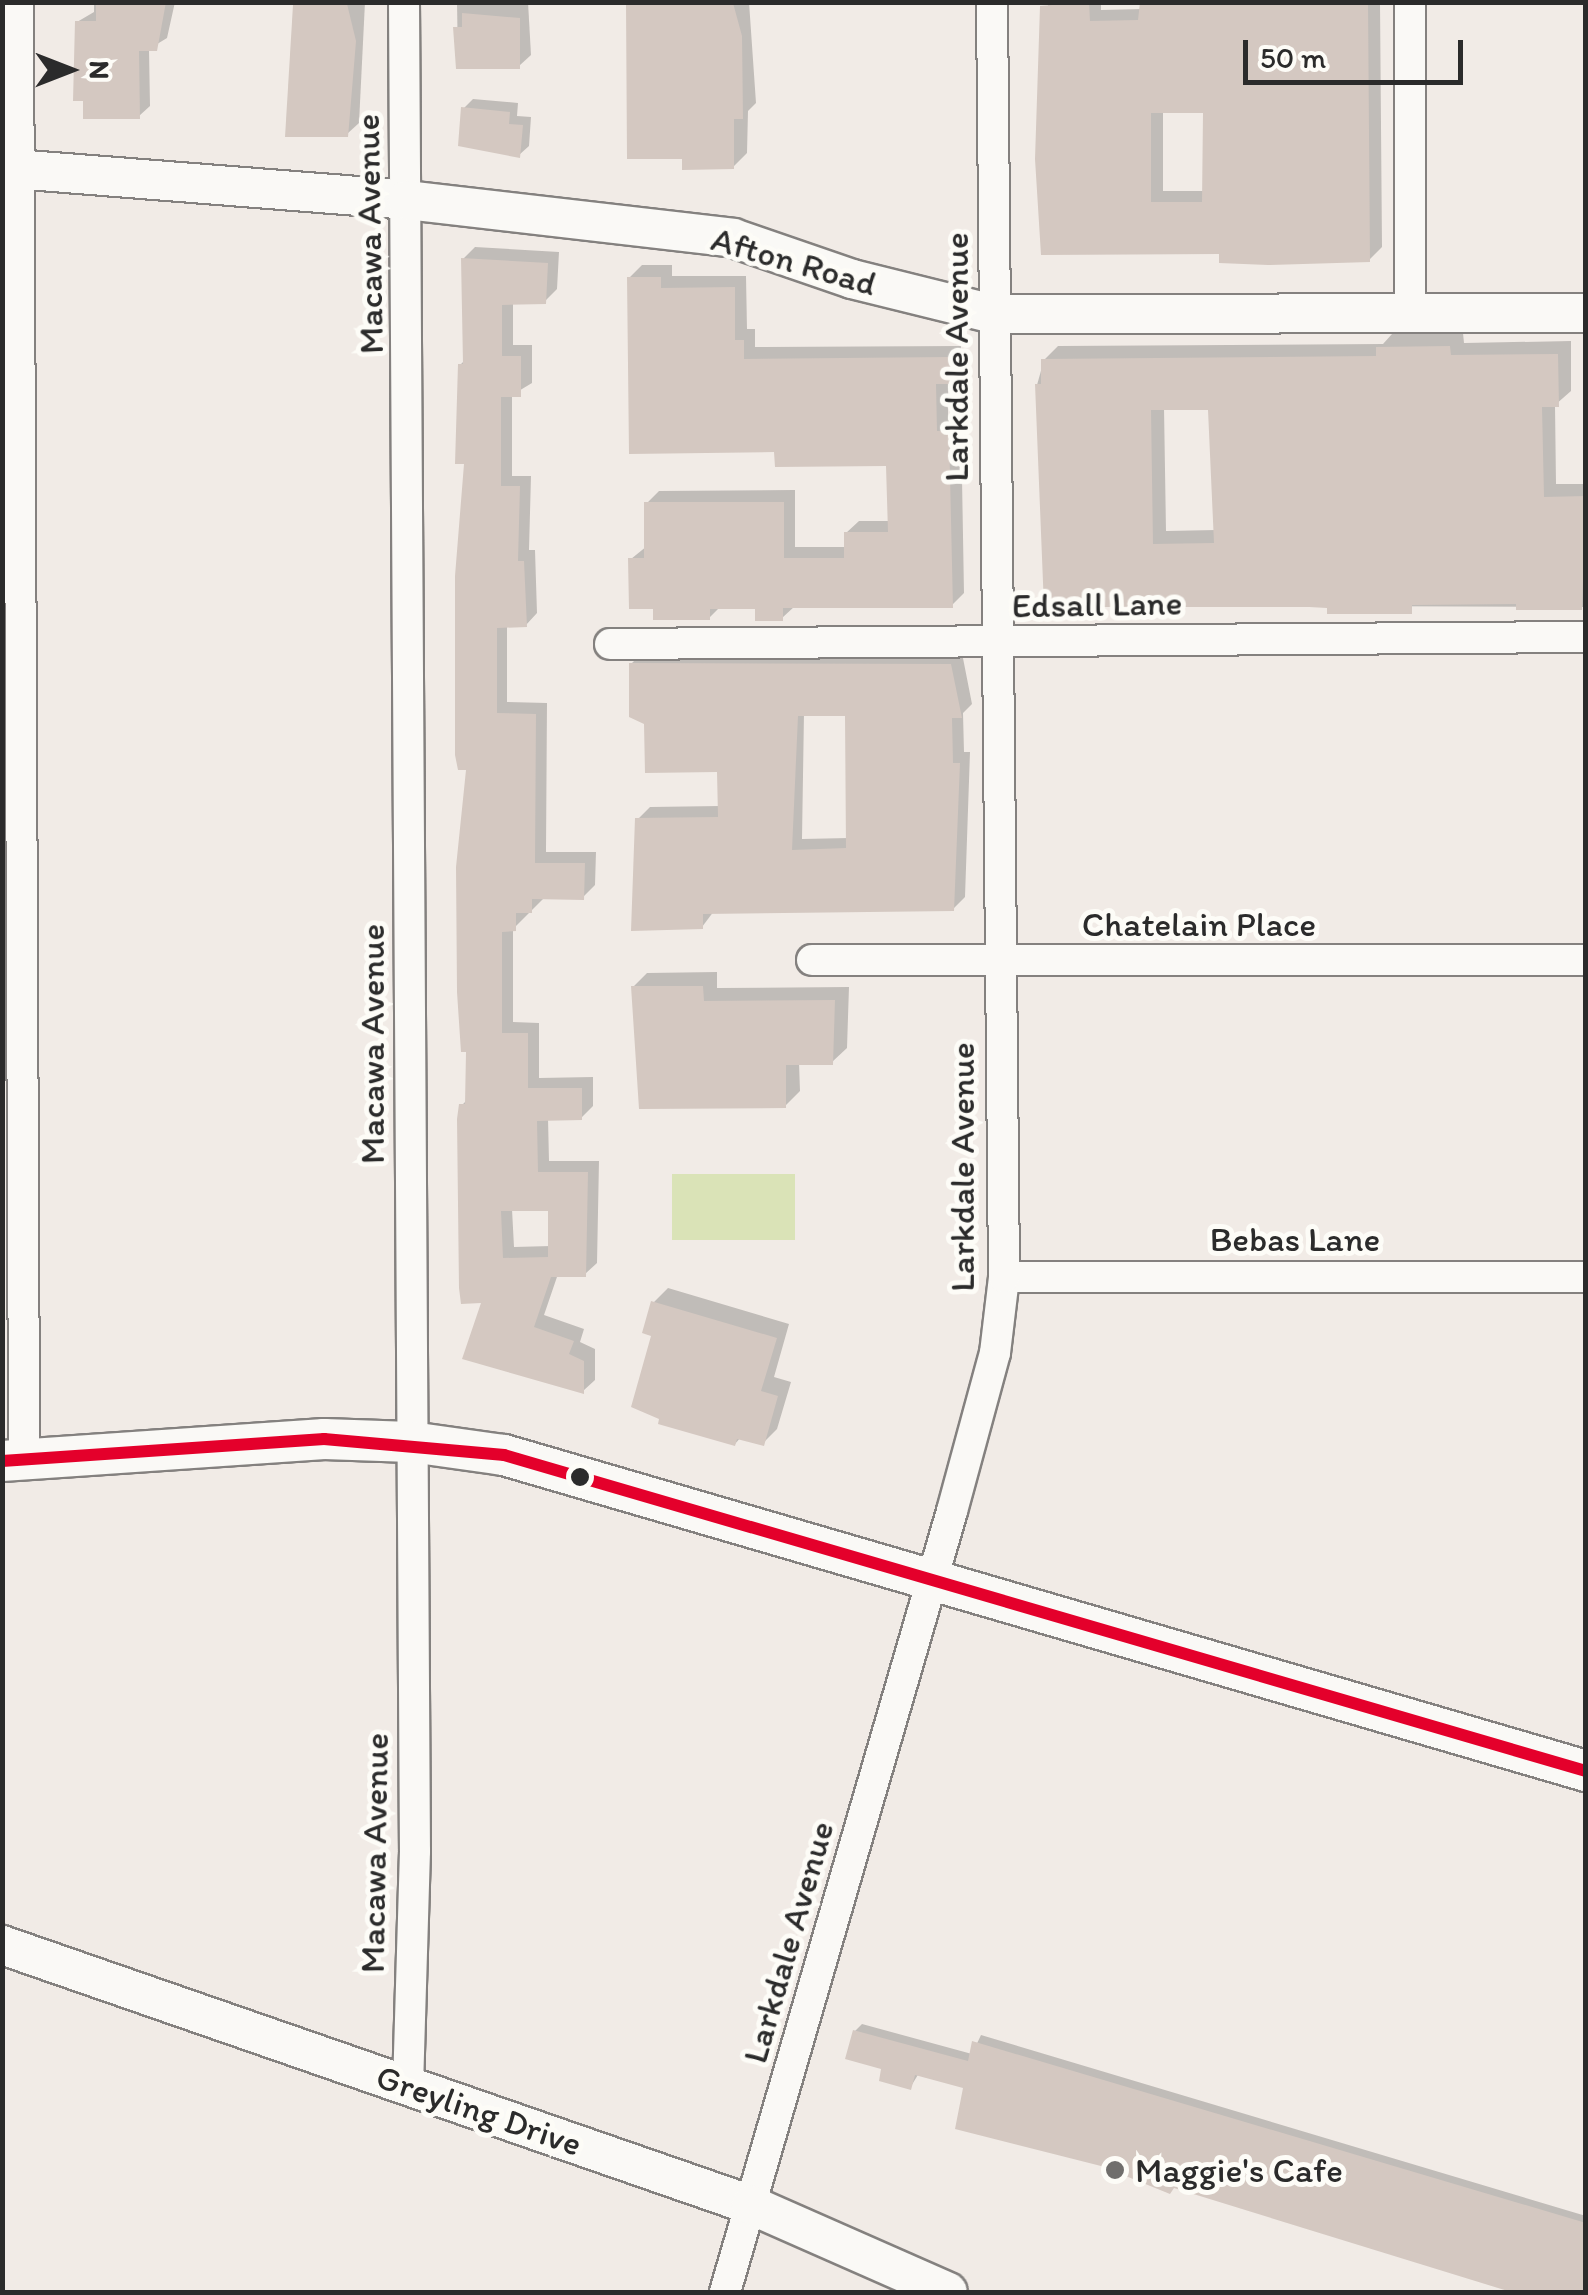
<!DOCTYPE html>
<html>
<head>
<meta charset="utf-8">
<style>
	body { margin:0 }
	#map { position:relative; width:1588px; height:2295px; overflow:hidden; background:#f1ebe6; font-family:Itim,sans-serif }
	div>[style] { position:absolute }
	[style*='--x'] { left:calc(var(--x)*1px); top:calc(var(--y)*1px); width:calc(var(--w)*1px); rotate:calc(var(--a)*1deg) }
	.green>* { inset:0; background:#dae3b7 }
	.shadow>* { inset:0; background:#0003 }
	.building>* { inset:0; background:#d4c8c1 }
	.roads { filter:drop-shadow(2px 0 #84817f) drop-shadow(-2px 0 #84817f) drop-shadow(0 2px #84817f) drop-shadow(0 -2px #84817f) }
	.minor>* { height:30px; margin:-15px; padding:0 15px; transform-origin:15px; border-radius:15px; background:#faf9f6 }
	.tertiary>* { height:38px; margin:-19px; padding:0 19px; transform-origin:19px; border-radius:19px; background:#faf9f6 }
	.secondary>* { height:40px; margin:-20px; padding:0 20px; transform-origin:20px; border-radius:20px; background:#faf9f6 }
	.bus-1>* { height:12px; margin:-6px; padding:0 6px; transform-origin:6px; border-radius:6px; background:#e4002b }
	.dots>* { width:28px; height:28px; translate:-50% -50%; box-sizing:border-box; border:5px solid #fdfcf7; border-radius:50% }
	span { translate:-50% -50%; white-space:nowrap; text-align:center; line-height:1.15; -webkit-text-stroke:10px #fdfcf7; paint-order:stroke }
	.street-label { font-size:35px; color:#2b2b2b }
	.poi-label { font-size:35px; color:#2b2b2b }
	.left { translate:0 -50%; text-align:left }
	.frame { position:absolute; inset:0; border:5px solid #2b2b2b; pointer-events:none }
	.north { position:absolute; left:20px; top:20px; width:100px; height:100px; -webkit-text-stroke:8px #fdfcf7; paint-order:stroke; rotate:90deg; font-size:28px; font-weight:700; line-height:40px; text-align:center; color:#2b2b2b }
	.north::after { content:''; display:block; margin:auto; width:35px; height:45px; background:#2b2b2b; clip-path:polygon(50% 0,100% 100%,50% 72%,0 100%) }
	.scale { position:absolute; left:1243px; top:40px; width:220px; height:45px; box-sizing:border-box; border:5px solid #2b2b2b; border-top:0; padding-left:12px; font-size:30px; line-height:35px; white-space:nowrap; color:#2b2b2b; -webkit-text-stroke:8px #fdfcf7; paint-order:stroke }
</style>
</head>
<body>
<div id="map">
	<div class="green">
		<div style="clip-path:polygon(672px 1174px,795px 1174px,795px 1240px,672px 1240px)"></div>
	</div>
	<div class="shadow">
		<div style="clip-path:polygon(94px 2px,175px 2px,167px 38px,149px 49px,150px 106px,139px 116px,77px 22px,94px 12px)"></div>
		<div style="clip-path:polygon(294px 2px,365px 2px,359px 123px,347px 134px,296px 41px)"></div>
		<div style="clip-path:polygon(457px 2px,528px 2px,531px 55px,519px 66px,458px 66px)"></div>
		<div style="clip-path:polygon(749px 2px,756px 103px,748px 111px,747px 153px,733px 167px,629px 5px)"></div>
		<div style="clip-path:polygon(evenodd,1048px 2px,1101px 2px,1101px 10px,1142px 9px,1142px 2px,1380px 2px,1382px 247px,1369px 260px,1221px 252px,1044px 253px,1048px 2px,1163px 110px,1206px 110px,1205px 191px,1163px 191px,1163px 110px)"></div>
		<div style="clip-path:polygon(473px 99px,518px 103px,517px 116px,531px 117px,529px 146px,519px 155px,464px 108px)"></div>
		<div style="clip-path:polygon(evenodd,475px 247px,559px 252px,557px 289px,545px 301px,513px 302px,513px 345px,532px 345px,532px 383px,512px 395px,512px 476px,531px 476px,529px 550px,535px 550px,537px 613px,526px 625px,507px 625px,507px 702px,547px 703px,546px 852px,596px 852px,595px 885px,583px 897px,543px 899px,513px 929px,513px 1022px,539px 1023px,539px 1078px,593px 1077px,593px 1106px,581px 1118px,548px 1118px,549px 1161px,599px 1161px,597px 1263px,585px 1274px,558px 1274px,544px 1315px,584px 1329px,580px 1342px,595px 1349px,595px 1380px,583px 1391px,484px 1301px,462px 1105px,468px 1099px,469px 1050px,467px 462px,460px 365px,465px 360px,463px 259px,475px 247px,512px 1209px,550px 1209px,551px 1246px,514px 1247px,512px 1209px)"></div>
		<div style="clip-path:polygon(642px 265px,672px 265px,672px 276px,746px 276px,747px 329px,755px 329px,755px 347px,961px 346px,961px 369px,948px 383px,948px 420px,961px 420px,964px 593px,952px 605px,795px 606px,782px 618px,757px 606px,721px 606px,709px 618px,656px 606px,631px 559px,647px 546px,647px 503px,659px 491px,795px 490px,795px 547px,846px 547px,846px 533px,859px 521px,890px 521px,889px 464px,777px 450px,629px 278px)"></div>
		<div style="clip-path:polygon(evenodd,1463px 333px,1464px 343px,1571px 341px,1571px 391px,1555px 405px,1556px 484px,1586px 484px,1586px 607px,1047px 605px,1037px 385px,1044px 360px,1058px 346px,1383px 344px,1392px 334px,1463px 333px,1164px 407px,1210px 407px,1216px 530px,1166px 531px,1164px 407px)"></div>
		<div style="clip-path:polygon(evenodd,643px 652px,962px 653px,972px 704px,963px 713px,964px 752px,970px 752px,965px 897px,953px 909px,714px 911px,702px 927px,638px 819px,650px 807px,720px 806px,719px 769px,647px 722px,631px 664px,643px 652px,804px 713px,847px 713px,849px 838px,802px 839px,804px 713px)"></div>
		<div style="clip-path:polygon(717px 972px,717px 988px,849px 987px,847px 1048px,832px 1062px,799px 1062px,800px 1091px,785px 1106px,633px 987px,647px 973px)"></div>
		<div style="clip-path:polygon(668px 1288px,789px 1324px,774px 1377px,791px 1382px,777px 1429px,763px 1443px,741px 1437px,735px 1444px,654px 1334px,654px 1302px)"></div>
		<div style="clip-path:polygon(862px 2024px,972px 2054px,981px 2035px,1586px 2216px,1586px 2292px,1516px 2292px,1174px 2186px,966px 2086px,919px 2073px,910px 2088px,855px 2031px)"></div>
	</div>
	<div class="building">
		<div style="clip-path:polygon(96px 2px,166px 2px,157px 51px,139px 51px,140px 119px,83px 119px,83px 101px,73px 101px,75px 21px,96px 21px)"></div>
		<div style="clip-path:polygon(evenodd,1089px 2px,1090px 21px,1138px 20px,1140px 2px,1368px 2px,1370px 262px,1268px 265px,1219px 263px,1219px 254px,1041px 255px,1035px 159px,1040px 6px,1089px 2px,1151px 113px,1203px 113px,1202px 202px,1151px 202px,1151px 113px)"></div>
		<div style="clip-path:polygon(733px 3px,742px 36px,743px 119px,734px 119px,734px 169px,682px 170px,682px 159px,627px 159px,626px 4px)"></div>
		<div style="clip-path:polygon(347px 4px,356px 41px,348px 137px,285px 137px,293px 5px)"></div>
		<div style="clip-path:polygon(462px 13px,520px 18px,520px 69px,456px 69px,453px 27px,462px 27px)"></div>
		<div style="clip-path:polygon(461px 107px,510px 112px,509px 124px,523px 125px,520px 158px,458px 146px)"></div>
		<div style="clip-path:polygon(evenodd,461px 258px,548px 263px,546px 304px,502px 305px,502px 356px,521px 356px,521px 397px,501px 397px,501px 486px,520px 486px,518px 561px,524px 561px,527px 627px,497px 628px,497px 713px,536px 714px,535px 863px,585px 863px,584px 900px,532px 899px,532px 913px,516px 913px,516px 931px,502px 932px,502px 1033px,528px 1033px,528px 1088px,582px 1088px,582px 1120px,537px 1121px,538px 1172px,588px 1172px,586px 1277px,551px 1277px,534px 1327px,574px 1341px,569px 1354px,584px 1361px,584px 1394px,462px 1359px,481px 1303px,461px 1304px,459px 1288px,457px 1119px,459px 1104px,465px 1104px,466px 1052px,461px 1052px,457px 992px,456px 867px,466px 770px,458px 770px,455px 755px,455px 576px,464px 464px,455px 464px,458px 364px,463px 364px,461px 258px,501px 1211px,548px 1211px,548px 1257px,503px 1258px,501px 1211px)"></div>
		<div style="clip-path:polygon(627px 277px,661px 277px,661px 288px,735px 287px,735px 340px,744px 340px,744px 359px,950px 357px,950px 384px,936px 384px,937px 431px,949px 431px,953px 608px,783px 608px,783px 621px,755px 621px,755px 609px,710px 609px,710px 620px,653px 620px,653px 609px,629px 609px,628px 558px,644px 558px,644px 502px,784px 502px,784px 558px,844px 558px,844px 532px,888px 532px,886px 466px,775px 467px,774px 452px,629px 454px)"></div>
		<div style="clip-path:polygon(evenodd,1450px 346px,1451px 355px,1558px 354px,1559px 407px,1542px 407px,1544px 497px,1586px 496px,1582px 610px,1516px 610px,1516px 604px,1412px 605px,1412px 614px,1327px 614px,1327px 608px,1309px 607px,1044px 607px,1035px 384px,1041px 384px,1041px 359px,1376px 356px,1376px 347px,1450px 346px,1151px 410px,1208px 410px,1214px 543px,1153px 544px,1151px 410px)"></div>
		<div style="clip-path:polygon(evenodd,629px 663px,951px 664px,962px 718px,952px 718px,953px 763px,960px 763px,954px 911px,703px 914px,703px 929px,631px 931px,635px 818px,718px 817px,717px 772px,645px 773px,644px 724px,629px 717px,629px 663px,798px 716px,845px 716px,846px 848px,792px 850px,798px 716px)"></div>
		<div style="clip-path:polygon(631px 986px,703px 986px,704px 1001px,835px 1000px,833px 1065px,786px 1065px,786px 1108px,639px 1109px)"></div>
		<div style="clip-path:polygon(651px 1301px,777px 1338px,761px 1391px,778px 1396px,764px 1446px,737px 1439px,735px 1446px,658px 1424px,659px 1419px,631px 1407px,651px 1336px,642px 1333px)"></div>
		<div style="clip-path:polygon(853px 2030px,968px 2061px,972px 2041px,1586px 2223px,1586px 2292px,1511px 2292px,1174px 2188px,1170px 2194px,1101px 2166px,955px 2129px,963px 2088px,915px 2075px,911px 2090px,879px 2081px,881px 2069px,845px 2059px)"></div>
	</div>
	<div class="roads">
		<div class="minor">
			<div style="--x:18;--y:2;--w:1459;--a:89.76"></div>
			<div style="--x:404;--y:2;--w:1849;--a:89.66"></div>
			<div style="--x:415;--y:1851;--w:234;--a:91.7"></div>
			<div style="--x:1410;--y:2;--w:309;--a:90"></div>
			<div style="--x:610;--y:644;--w:976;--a:-0.41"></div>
			<div style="--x:812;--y:960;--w:774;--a:0"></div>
			<div style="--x:1004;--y:1277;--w:582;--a:0"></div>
			<div style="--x:725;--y:2292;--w:813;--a:-73.79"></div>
			<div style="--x:952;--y:1511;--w:164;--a:-74.8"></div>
			<div style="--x:995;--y:1353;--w:77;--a:-83.2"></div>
			<div style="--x:1004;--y:1277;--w:1275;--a:-90.54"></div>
		</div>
		<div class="tertiary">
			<div style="--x:2;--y:168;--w:406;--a:4.5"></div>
			<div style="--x:407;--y:200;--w:328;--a:6.6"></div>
			<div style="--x:733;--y:238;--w:126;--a:19"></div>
			<div style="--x:852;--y:279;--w:145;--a:13.9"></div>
			<div style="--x:993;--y:314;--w:593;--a:-0.1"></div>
			<div style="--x:2;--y:1945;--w:793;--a:19.14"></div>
			<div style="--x:751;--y:2205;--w:215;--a:23.8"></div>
		</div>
		<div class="secondary">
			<div style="--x:2;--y:1461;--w:323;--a:-3.9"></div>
			<div style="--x:324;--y:1439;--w:87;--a:2"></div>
			<div style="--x:411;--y:1442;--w:94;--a:8"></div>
			<div style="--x:504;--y:1455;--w:1127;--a:16.28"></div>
		</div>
	</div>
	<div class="bus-1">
		<div style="--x:2;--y:1461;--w:323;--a:-3.9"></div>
		<div style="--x:324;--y:1439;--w:181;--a:5.1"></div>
		<div style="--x:504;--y:1455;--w:1127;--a:16.28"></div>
	</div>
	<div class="dots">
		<div style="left:580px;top:1477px;background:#2b2b2b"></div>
		<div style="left:1115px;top:2170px;background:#706e6c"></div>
	</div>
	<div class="street-label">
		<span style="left:369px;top:234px;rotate:-91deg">Macawa Avenue</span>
		<span style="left:794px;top:261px;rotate:16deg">Afton Road</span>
		<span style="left:956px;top:357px;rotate:-90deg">Larkdale Avenue</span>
		<span style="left:1097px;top:604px;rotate:-1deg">Edsall Lane</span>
		<span style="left:1199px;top:924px">Chatelain Place</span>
		<span style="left:372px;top:1044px;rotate:-90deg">Macawa Avenue</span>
		<span style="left:962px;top:1167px;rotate:-90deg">Larkdale Avenue</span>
		<span style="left:1295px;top:1239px">Bebas Lane</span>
		<span style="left:374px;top:1853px;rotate:-89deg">Macawa Avenue</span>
		<span style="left:788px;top:1942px;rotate:-74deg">Larkdale Avenue</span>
		<span style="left:479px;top:2110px;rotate:19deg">Greyling Drive</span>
	</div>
	<div class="poi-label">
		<span class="left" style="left:1135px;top:2170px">Maggie's Cafe</span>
	</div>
	<div class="frame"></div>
	<div class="north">N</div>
	<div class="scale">50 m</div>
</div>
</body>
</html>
